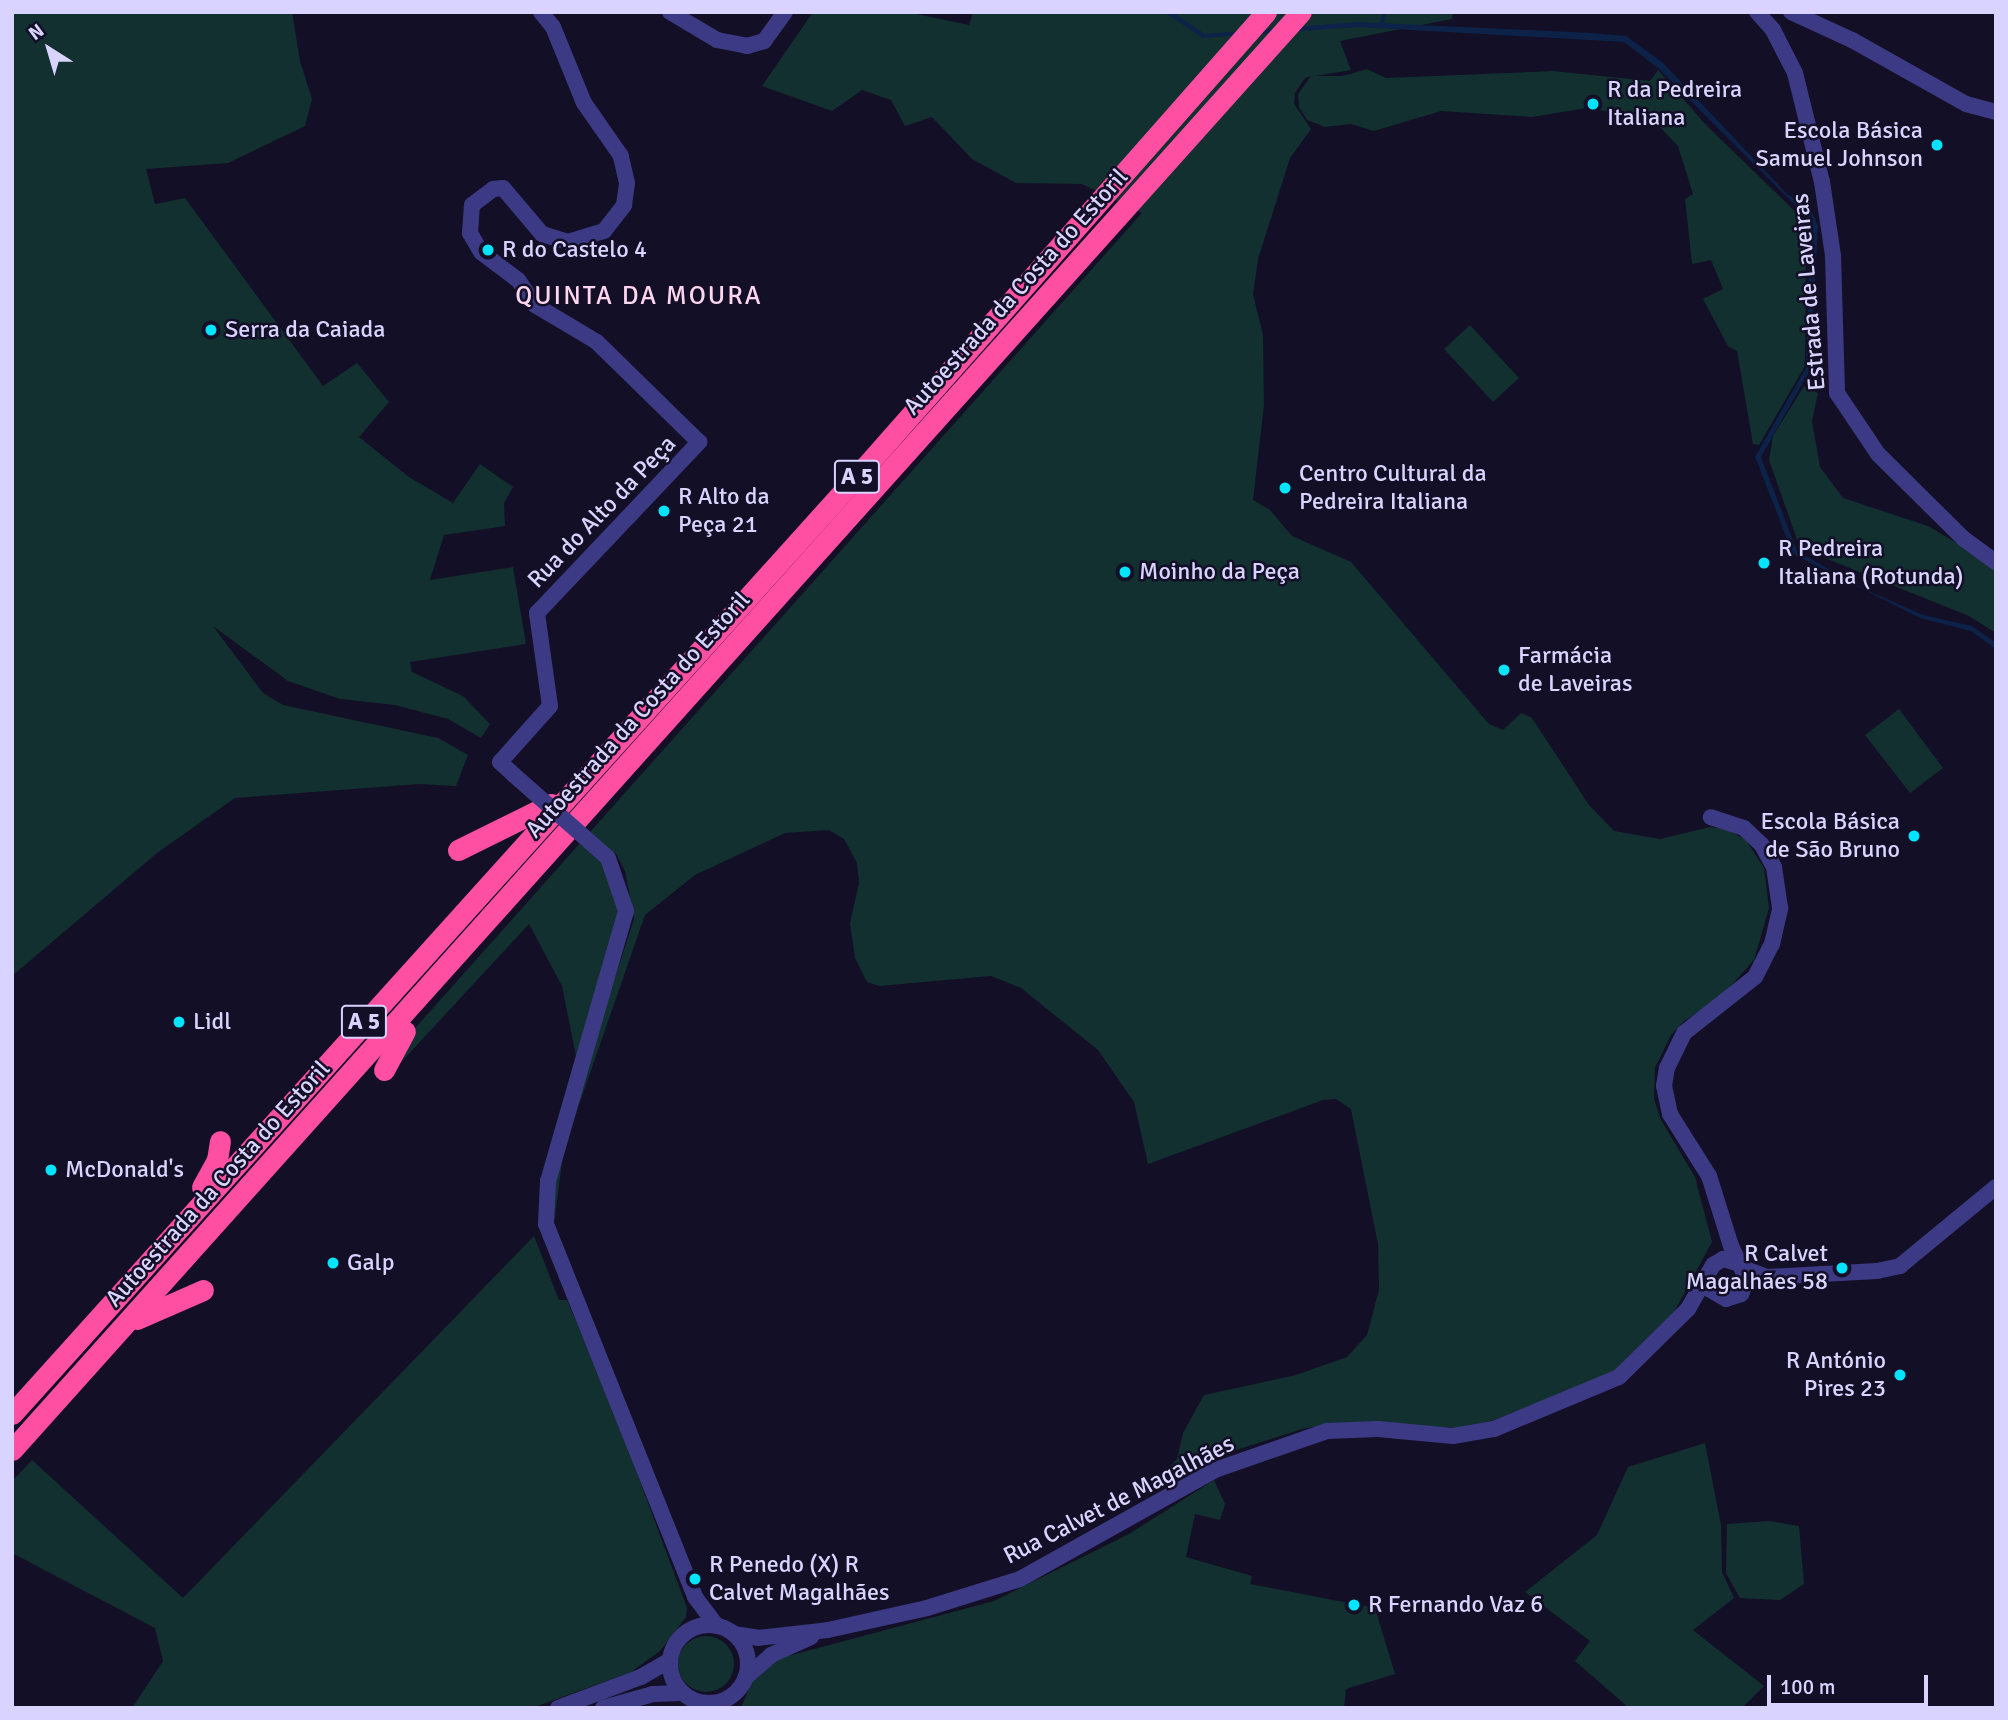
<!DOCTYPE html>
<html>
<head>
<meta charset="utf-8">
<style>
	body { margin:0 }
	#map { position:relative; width:2008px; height:1720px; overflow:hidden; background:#130f26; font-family:Signika,sans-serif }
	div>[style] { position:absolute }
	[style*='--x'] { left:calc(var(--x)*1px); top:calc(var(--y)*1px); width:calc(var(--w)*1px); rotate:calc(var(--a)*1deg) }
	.green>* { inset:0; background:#12302f }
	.round { border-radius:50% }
	.water>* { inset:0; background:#0c2248 }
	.stream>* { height:3.5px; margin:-1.75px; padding:0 1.75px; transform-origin:1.75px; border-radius:1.75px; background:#0c2248 }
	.minor>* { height:16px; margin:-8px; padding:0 8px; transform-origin:8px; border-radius:8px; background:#3d3a85 }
	.minor>.ring { margin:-8px; padding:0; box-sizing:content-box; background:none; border:16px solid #3d3a85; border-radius:50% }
	.highway>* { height:21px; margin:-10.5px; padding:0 10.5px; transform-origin:10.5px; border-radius:10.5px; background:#ff4fa3 }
	.minor-bridge>* { height:16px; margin:-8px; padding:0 8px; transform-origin:8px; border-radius:8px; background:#3d3a85 }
	.dots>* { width:19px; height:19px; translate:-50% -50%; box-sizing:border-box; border:4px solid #130f26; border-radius:50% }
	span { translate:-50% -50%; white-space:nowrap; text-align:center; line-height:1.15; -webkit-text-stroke:5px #130f26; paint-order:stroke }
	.shield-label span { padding:2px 5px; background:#130f26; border:2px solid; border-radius:5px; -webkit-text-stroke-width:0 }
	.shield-label { font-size:23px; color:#d9d4ff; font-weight:700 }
	.poi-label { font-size:24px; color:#d9d4ff }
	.left { translate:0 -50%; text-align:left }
	.right { translate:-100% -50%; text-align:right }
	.street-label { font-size:24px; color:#d9d4ff }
	.neighbourhood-label { font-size:26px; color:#ffd6f0; letter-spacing:2px }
	.frame { position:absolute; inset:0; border:14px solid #d9d4ff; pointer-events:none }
	.north { position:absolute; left:14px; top:14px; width:70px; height:70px; -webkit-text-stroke:5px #130f26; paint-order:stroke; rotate:323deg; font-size:19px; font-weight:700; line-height:28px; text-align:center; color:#d9d4ff }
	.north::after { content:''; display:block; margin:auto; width:24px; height:32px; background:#d9d4ff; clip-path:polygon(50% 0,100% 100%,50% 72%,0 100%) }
	.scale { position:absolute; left:1767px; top:1675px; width:161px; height:32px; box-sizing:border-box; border:4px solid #d9d4ff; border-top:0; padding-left:9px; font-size:21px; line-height:24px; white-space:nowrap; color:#d9d4ff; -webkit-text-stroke:5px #130f26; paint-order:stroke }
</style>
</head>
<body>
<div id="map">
	<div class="green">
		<div style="clip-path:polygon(12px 12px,292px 12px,300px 61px,312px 99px,305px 126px,228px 163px,146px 169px,155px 204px,185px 198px,323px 386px,357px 363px,389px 402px,359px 437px,409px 477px,453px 503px,480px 464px,513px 487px,504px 503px,505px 526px,444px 535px,430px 580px,513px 567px,526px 644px,410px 662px,412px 672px,463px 696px,490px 724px,481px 738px,448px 719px,395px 705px,340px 699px,288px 681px,213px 626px,263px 693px,283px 705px,438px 738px,468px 755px,456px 786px,419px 784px,235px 798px,157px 853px,12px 976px)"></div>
		<div style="clip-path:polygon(813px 12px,907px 12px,969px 25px,973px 12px,1453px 12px,1452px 19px,1340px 41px,1351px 70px,1315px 76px,1343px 76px,1367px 69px,1386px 78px,1553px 71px,1650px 81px,1658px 70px,1706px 125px,1800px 216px,1806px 238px,1805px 366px,1759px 445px,1753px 444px,1737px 351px,1728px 346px,1703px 299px,1723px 289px,1711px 260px,1692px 264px,1685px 199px,1693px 194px,1678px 146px,1651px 118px,1586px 108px,1532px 117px,1441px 111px,1374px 131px,1351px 124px,1325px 127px,1307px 120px,1299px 107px,1298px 94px,1311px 76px,1305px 78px,1295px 93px,1294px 104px,1311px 129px,1290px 158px,1258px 259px,1253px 294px,1263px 335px,1264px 405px,1253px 500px,1270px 510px,1292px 536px,1351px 562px,1489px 724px,1503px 730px,1521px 713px,1532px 718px,1589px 805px,1614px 831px,1660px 839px,1710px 827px,1727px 829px,1746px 840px,1764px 868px,1769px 908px,1754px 960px,1718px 1000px,1684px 1021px,1671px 1035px,1655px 1068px,1654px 1099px,1661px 1120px,1695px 1177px,1712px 1242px,1674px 1312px,1611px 1374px,1486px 1423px,1462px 1428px,1348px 1423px,1306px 1428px,1239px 1449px,1168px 1479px,1164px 1473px,1177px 1459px,1183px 1433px,1204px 1395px,1296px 1375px,1347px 1357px,1367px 1335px,1379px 1290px,1378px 1244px,1351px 1109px,1336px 1099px,1323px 1100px,1148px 1164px,1134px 1102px,1098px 1050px,1021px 988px,991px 976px,879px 986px,867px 982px,855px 958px,850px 923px,859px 883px,857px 863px,844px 839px,829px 830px,785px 833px,695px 875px,645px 915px,564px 1148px,553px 1230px,549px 1205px,580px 1087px,634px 919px,625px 871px,615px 852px,604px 863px,619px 899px,615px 938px,576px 1056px,562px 986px,529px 924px,392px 1072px,409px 1035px,1142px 213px,1082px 184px,1016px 183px,972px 159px,932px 117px,905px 126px,891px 100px,862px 90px,832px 111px,762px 86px)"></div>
		<div style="clip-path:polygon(1470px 325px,1519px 378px,1493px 402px,1444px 349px)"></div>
		<div style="clip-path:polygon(1804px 386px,1818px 393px,1812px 421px,1820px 467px,1843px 498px,1928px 526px,1996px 566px,1996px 633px,1969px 616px,1800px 548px,1769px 460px,1773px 436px)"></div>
		<div style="clip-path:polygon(1899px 709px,1943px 768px,1910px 793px,1865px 735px)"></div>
		<div style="clip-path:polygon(534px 1236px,559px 1300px,567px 1300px,615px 1414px,687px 1608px,686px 1617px,660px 1651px,631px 1672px,532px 1708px,132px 1708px,163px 1661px,155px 1628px,12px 1553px,12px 1481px,32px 1460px,183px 1598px)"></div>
		<div style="clip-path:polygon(1705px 1443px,1721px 1525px,1722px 1572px,1734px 1598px,1693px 1630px,1764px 1686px,1742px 1708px,1629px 1708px,1575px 1661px,1590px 1641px,1525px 1592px,1597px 1535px,1628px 1467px)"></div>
		<div style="clip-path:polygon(1214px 1480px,1225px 1504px,1220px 1520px,1195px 1514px,1186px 1557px,1252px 1576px,1250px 1584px,1375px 1608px,1395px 1674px,1346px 1689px,1344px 1708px,741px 1708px,754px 1676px,773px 1660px,994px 1601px,1129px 1534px)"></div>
		<div style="clip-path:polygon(1769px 1521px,1799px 1526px,1804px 1584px,1780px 1600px,1740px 1598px,1726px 1573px,1727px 1524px)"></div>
		<div class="round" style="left:678px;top:1636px;width:56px;height:56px"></div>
	</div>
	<div class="water">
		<div style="clip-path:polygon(1164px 12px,1172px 12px,1205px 34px,1358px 22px,1591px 33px,1626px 36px,1662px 62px,1787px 194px,1810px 207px,1818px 226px,1810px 370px,1761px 457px,1797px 551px,1862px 588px,1923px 615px,1972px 626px,1996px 643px,1996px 649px,1971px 631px,1920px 618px,1793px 554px,1755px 457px,1806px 368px,1811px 221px,1658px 68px,1624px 42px,1358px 27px,1203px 38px)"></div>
	</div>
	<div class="stream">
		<div style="--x:1381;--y:26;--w:15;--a:-74"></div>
	</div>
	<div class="minor">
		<div style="--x:670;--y:12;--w:55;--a:30.8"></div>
		<div style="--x:717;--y:40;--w:31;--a:11"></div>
		<div style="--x:747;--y:46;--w:18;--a:-16"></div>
		<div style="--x:764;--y:41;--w:36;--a:-54"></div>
		<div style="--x:1757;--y:12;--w:24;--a:48"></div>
		<div style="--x:1773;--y:30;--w:48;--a:62.9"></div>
		<div style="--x:1795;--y:73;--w:112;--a:76.1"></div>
		<div style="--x:1822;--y:182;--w:75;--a:81.5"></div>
		<div style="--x:1833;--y:256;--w:137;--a:88.3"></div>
		<div style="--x:1837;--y:393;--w:73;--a:56.1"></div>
		<div style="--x:1878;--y:454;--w:121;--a:44.7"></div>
		<div style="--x:1964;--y:539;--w:39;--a:36"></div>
		<div style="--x:1791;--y:12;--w:67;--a:24.7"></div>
		<div style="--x:1852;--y:40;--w:131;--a:29.3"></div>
		<div style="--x:1966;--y:104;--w:31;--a:15"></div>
		<div style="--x:514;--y:775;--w:19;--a:-137"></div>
		<div style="--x:500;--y:762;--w:75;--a:-48.2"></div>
		<div style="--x:550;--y:706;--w:94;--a:-98"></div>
		<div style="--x:537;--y:613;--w:236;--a:-46.5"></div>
		<div style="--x:699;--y:442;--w:143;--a:-135.6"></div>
		<div style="--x:597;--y:342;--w:72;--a:-149.2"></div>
		<div style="--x:535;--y:305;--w:30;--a:-124"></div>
		<div style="--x:518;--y:280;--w:46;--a:-142.9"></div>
		<div style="--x:481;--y:252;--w:22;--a:-120"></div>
		<div style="--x:470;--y:233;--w:28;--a:-86"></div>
		<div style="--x:472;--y:205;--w:26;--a:-37"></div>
		<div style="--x:493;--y:189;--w:10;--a:-6"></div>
		<div style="--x:503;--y:188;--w:60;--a:49.7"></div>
		<div style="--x:542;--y:234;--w:27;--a:17"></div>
		<div style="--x:568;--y:242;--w:38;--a:-17"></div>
		<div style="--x:604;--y:231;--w:33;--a:-52"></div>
		<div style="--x:624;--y:205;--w:22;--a:-82"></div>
		<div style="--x:627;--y:183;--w:28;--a:-103"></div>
		<div style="--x:621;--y:156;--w:65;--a:-124.9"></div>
		<div style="--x:584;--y:103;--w:82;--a:-112.2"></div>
		<div style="--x:553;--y:27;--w:19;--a:-129"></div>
		<div style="--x:608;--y:858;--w:56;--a:71.2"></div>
		<div style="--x:626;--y:911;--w:281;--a:106.1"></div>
		<div style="--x:548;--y:1181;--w:43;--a:92.7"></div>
		<div style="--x:546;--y:1224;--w:402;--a:68.2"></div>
		<div style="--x:695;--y:1597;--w:36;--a:53"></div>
		<div style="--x:1743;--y:1268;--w:26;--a:21"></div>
		<div style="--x:1767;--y:1277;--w:110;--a:-3.1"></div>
		<div style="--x:1877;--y:1271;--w:24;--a:-12"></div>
		<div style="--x:1900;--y:1266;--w:124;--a:-39.5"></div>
		<div style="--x:1707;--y:1277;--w:12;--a:81"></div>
		<div style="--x:1709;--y:1289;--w:20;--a:30"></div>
		<div style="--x:1726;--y:1299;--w:16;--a:-18"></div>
		<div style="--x:1741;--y:1294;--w:15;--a:-67"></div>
		<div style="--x:1747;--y:1280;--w:38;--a:-115"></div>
		<div style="--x:1731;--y:1246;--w:73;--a:-107.4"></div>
		<div style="--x:1709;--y:1176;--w:73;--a:-122.2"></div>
		<div style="--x:1670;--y:1114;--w:29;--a:-102"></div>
		<div style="--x:1664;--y:1086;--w:18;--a:-81"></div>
		<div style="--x:1667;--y:1068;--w:39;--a:-64"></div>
		<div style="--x:1684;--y:1033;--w:90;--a:-38.3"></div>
		<div style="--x:1755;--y:977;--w:37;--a:-63"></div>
		<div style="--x:1772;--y:944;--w:37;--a:-77"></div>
		<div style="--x:1780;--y:908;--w:41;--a:-98.3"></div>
		<div style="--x:1774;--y:867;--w:25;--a:-119"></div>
		<div style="--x:1762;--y:845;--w:25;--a:-137"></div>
		<div style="--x:1744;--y:828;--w:35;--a:-162"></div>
		<div class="ring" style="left:670px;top:1625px;width:62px;height:62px"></div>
		<div style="--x:734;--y:1634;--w:24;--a:9"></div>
		<div style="--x:758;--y:1638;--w:70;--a:-6.5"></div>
		<div style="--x:828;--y:1630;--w:101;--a:-12.5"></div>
		<div style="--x:927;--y:1608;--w:97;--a:-17.3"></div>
		<div style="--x:1020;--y:1579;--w:223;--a:-29.2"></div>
		<div style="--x:1215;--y:1470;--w:119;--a:-19.2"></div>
		<div style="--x:1327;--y:1431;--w:51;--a:-2.2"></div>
		<div style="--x:1378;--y:1429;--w:75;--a:5.3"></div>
		<div style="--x:1453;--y:1436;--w:42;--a:-9.7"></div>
		<div style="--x:1494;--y:1429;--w:135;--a:-22.6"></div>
		<div style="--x:1619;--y:1377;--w:97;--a:-44.6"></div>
		<div style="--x:1688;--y:1309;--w:51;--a:-60.4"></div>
		<div style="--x:1713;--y:1265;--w:12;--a:-31"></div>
		<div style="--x:1723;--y:1259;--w:18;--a:16"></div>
		<div style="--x:745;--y:1678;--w:35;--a:-41"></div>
		<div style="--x:771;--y:1655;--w:44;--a:-24.2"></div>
		<div style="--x:558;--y:1708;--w:89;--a:-20.5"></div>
		<div style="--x:641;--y:1677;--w:32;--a:-30"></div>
		<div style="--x:603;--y:1708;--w:52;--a:-15.6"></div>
		<div style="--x:653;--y:1694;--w:29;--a:-2"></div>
	</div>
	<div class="highway">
		<div style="--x:458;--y:850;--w:104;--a:-26.3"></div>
		<div style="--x:384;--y:1070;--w:44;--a:-61.7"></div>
		<div style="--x:202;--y:1187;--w:31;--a:-61"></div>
		<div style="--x:217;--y:1160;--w:19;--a:-81"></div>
		<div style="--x:137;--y:1319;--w:72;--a:-23.7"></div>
		<div style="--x:12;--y:1414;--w:1264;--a:-47.98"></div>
		<div style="--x:858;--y:475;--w:617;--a:-48.61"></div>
		<div style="--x:12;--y:1450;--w:1931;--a:-48.13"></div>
	</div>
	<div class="minor-bridge">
		<div style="--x:514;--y:775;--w:125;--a:41.4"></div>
	</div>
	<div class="dots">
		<div style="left:1593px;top:104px;background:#00e5ff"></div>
		<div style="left:1937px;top:145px;background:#00e5ff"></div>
		<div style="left:488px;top:250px;background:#00e5ff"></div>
		<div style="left:211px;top:330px;background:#00e5ff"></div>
		<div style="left:1285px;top:488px;background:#00e5ff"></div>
		<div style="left:664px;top:511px;background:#00e5ff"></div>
		<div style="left:1764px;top:563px;background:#00e5ff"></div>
		<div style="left:1125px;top:572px;background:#00e5ff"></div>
		<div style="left:1504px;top:670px;background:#00e5ff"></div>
		<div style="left:1914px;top:836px;background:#00e5ff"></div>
		<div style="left:179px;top:1022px;background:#00e5ff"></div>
		<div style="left:51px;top:1170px;background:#00e5ff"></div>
		<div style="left:333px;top:1263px;background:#00e5ff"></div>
		<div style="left:1842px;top:1268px;background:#00e5ff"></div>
		<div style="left:1900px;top:1375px;background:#00e5ff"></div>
		<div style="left:695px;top:1579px;background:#00e5ff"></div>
		<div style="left:1354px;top:1605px;background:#00e5ff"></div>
	</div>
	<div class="shield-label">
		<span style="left:857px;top:477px">A 5</span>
		<span style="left:364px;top:1022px">A 5</span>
	</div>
	<div class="poi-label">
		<span class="left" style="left:1607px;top:104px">R da Pedreira<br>Italiana</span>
		<span class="right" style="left:1923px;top:145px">Escola Básica<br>Samuel Johnson</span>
		<span class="left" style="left:502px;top:250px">R do Castelo 4</span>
		<span class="left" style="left:225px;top:330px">Serra da Caiada</span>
		<span class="left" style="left:1299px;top:488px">Centro Cultural da<br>Pedreira Italiana</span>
		<span class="left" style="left:678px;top:511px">R Alto da<br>Peça 21</span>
		<span class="left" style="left:1778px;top:563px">R Pedreira<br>Italiana (Rotunda)</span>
		<span class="left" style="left:1139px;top:572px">Moinho da Peça</span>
		<span class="left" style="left:1518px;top:670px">Farmácia<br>de Laveiras</span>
		<span class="right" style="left:1900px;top:836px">Escola Básica<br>de São Bruno</span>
		<span class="left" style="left:193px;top:1022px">Lidl</span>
		<span class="left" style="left:65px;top:1170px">McDonald's</span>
		<span class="right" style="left:1828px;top:1268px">R Calvet<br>Magalhães 58</span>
		<span class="left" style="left:347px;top:1263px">Galp</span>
		<span class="right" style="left:1886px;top:1375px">R António<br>Pires 23</span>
		<span class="left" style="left:709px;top:1579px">R Penedo (X) R<br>Calvet Magalhães</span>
		<span class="left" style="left:1368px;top:1605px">R Fernando Vaz 6</span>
	</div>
	<div class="street-label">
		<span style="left:1016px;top:292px;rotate:-48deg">Autoestrada da Costa do Estoril</span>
		<span style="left:1809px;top:292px;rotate:-95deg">Estrada de Laveiras</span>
		<span style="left:602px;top:512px;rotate:-46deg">Rua do Alto da Peça</span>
		<span style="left:638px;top:715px;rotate:-48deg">Autoestrada da Costa do Estoril</span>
		<span style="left:218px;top:1184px;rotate:-48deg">Autoestrada da Costa do Estoril</span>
		<span style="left:1119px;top:1500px;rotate:-27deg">Rua Calvet de Magalhães</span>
	</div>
	<div class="neighbourhood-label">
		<span style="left:639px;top:297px">QUINTA DA MOURA</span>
	</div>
	<div class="frame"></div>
	<div class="north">N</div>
	<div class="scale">100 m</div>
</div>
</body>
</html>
